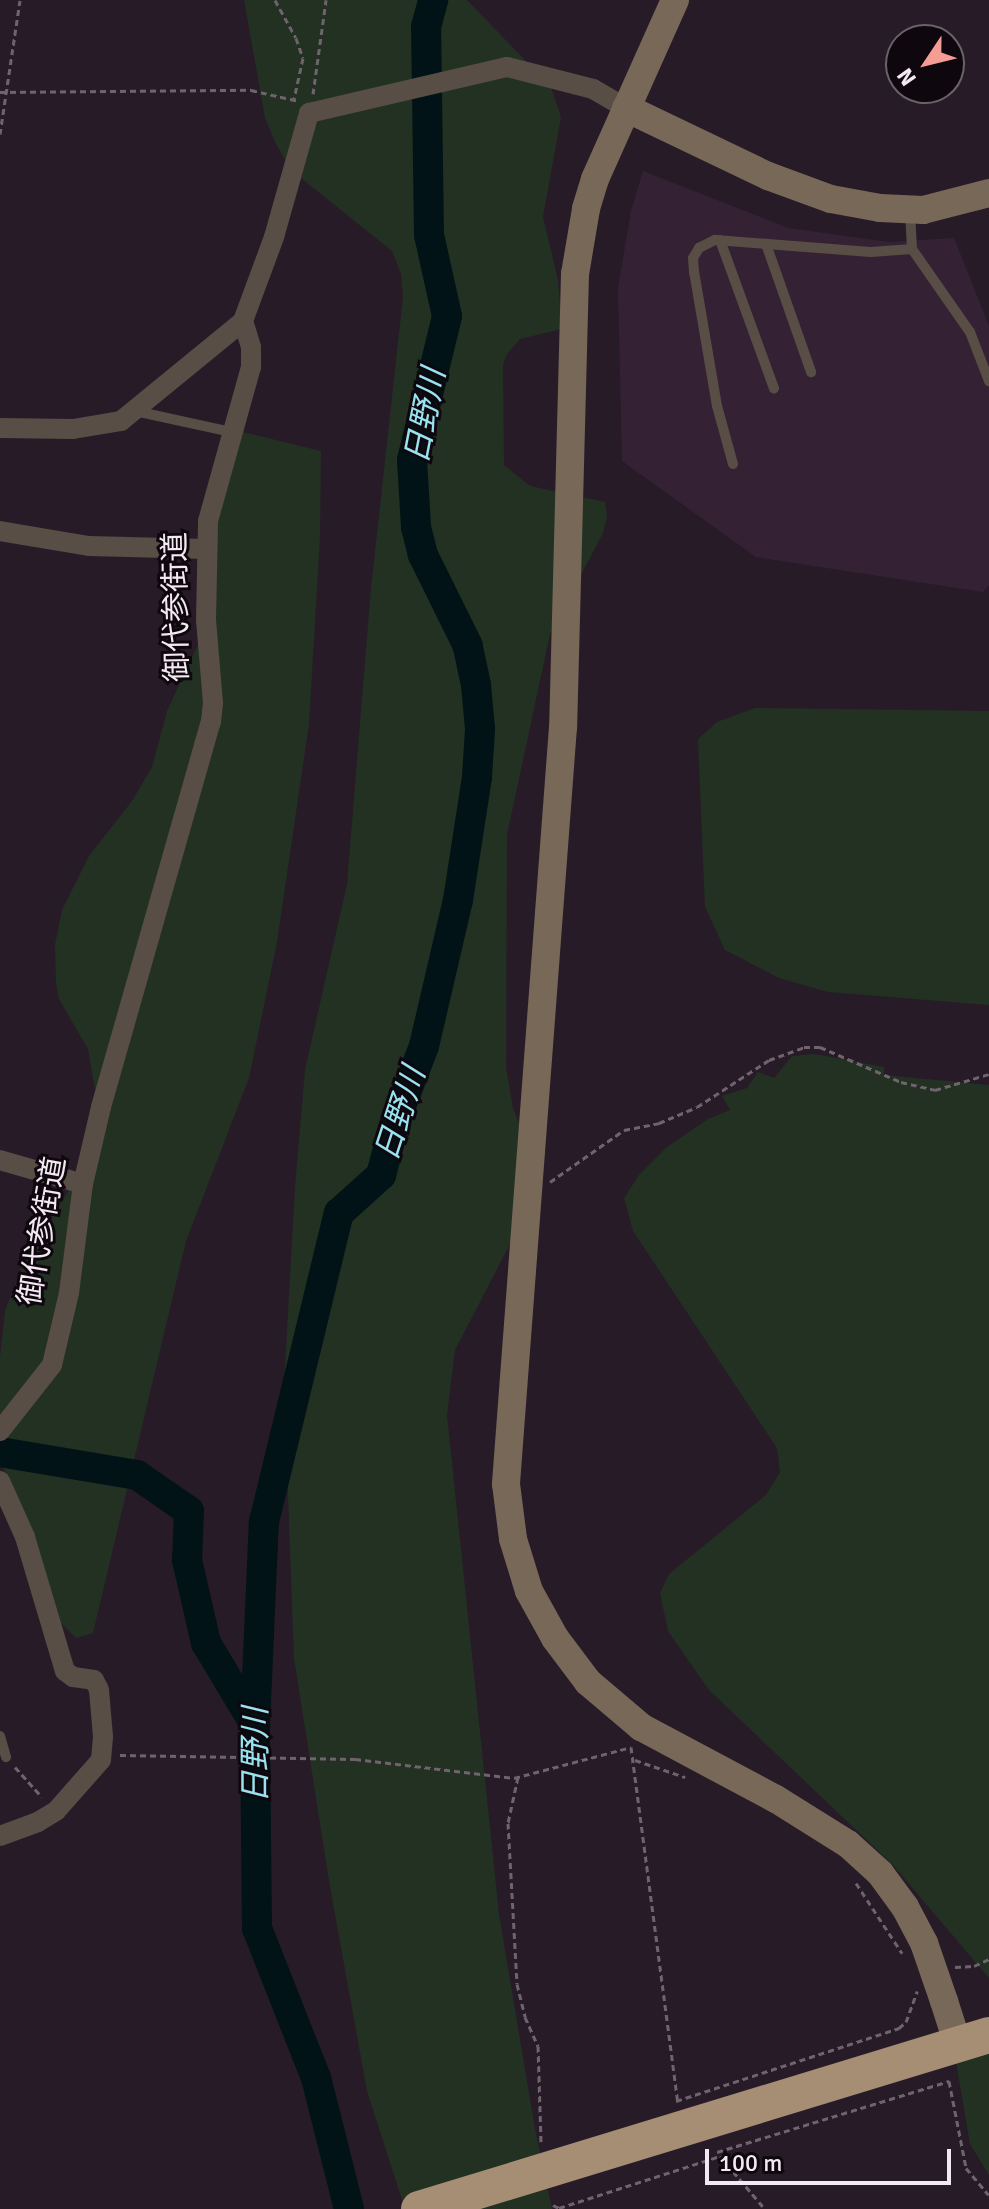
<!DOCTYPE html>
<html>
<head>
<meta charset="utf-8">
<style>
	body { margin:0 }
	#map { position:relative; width:989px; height:2209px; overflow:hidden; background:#281b28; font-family:Signika,"Noto Sans JP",sans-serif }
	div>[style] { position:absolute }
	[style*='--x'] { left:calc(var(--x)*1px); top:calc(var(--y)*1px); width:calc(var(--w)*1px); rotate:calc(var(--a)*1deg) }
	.built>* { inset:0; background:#342234 }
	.green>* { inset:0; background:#223122 }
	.river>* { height:30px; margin:-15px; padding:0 15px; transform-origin:15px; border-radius:15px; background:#011316 }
	.path>* { height:3px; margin-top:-1.5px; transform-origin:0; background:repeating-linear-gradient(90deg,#6f636e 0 6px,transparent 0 10px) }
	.lane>* { height:10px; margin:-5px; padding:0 5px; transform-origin:5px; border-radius:5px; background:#584e45 }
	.street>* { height:20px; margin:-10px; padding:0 10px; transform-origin:10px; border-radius:10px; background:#584e45 }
	.secondary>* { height:28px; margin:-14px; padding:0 14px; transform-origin:14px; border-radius:14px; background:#786858 }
	.highway>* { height:36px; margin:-18px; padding:0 18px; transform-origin:18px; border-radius:18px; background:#a68e75 }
	.secondary-bridge>* { height:28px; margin:-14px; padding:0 14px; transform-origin:14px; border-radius:14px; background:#786858 }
	span { translate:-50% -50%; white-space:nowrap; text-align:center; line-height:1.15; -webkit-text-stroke:6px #0e080e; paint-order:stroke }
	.street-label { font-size:30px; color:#f3e9f2 }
	.water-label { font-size:32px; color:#98e3ef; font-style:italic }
	.north { position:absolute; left:885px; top:24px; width:80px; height:80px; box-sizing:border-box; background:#0e080e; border:2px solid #6a6269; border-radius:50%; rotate:235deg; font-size:22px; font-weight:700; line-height:32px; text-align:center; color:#f3e9f2 }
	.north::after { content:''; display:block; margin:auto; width:28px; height:36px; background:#f59c94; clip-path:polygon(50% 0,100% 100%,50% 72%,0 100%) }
	.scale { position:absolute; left:705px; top:2149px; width:246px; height:36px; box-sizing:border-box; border:4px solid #f3e9f2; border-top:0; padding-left:10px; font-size:24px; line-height:28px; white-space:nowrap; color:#f3e9f2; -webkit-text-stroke:6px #0e080e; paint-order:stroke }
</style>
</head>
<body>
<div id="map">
	<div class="built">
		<div style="clip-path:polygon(643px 171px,788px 228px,889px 242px,954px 238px,989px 326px,989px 585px,983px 592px,756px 557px,622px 461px,618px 288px,631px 211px)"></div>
	</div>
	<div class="green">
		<div style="clip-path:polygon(244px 0,467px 0,551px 87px,561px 117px,543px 217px,558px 280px,562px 329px,520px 339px,507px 354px,503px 364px,504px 465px,530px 486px,605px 502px,607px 517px,603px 533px,550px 634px,507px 835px,506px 1068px,513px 1108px,524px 1136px,522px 1221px,455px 1350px,447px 1415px,499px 1914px,535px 2129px,552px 2209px,405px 2209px,367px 2091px,330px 1887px,294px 1658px,284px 1385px,295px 1187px,305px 1070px,347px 884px,371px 588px,403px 297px,401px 274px,392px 251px,291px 170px,275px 142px,265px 118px)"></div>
		<div style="clip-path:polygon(239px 431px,321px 451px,320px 537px,309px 724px,277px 942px,249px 1078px,186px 1241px,93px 1633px,76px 1638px,53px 1615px,0 1457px,0 1357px,5px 1311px,22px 1267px,81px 1170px,96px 1096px,88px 1049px,59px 999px,56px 983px,55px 945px,62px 910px,89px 856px,132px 801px,152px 767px,167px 711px,214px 610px,213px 539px)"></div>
		<div style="clip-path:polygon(755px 708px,989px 711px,989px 1005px,828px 992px,779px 978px,725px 950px,705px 907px,698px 739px,717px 722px)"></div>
		<div style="clip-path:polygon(815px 1054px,884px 1067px,884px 1075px,989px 1085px,989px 1978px,892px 1864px,709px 1690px,668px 1631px,660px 1593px,669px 1574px,766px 1495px,780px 1472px,777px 1448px,633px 1231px,624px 1198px,639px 1175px,667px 1147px,708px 1119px,730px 1110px,722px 1096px,747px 1088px,758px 1072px,774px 1078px,792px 1056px)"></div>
		<div style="clip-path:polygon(989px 2049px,989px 2175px,970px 2144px,956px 2062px)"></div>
	</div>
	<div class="river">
		<div style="--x:0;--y:1452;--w:139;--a:9.5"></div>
		<div style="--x:137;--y:1475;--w:63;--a:34.7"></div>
		<div style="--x:189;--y:1511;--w:49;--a:92.3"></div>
		<div style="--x:187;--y:1560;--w:85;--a:77.1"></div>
		<div style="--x:206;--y:1643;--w:96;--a:59.1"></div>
		<div style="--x:349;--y:2209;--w:135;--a:-104.1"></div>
		<div style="--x:316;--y:2078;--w:161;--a:-111.5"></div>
		<div style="--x:257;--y:1928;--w:203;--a:-90.6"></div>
		<div style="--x:255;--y:1725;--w:203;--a:-87.5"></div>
		<div style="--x:264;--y:1522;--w:318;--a:-76.4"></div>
		<div style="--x:339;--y:1213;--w:57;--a:-42.1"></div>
		<div style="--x:381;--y:1175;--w:58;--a:-75"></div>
		<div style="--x:396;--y:1119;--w:78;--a:-69"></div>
		<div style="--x:424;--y:1046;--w:150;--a:-76.9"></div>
		<div style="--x:458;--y:900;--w:124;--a:-81.2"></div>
		<div style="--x:477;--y:777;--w:48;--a:-86.4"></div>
		<div style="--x:480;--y:729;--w:44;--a:-95.2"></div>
		<div style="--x:476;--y:685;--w:40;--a:-102"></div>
		<div style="--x:468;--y:646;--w:102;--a:-116.3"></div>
		<div style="--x:423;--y:555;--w:29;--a:-104"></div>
		<div style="--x:416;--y:527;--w:67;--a:-93.4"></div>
		<div style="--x:412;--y:460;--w:148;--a:-76.3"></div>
		<div style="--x:447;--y:316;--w:83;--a:-102.5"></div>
		<div style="--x:429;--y:235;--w:208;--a:-90.8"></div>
		<div style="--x:426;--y:27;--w:28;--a:-75"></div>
	</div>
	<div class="path">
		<div style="--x:275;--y:0;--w:43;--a:61.1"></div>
		<div style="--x:296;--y:38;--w:21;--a:71"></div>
		<div style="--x:303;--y:58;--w:42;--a:102.4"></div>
		<div style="--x:0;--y:92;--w:251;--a:-0.5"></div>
		<div style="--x:251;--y:90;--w:49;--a:12.9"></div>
		<div style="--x:313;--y:94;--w:95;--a:-82.1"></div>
		<div style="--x:0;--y:134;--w:135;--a:-81.5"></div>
		<div style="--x:550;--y:1182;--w:90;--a:-35.1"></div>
		<div style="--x:624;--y:1130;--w:36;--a:-11"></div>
		<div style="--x:659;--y:1123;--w:41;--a:-22.8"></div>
		<div style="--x:697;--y:1107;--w:86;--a:-33.1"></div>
		<div style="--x:769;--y:1060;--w:37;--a:-20"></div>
		<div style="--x:804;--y:1047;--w:16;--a:0"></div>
		<div style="--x:820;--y:1047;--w:88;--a:23.4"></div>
		<div style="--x:901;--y:1082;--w:35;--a:13"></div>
		<div style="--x:935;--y:1090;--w:56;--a:-16.5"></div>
		<div style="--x:120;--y:1755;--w:235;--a:1"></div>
		<div style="--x:355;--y:1759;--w:160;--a:6.8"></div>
		<div style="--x:514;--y:1778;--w:121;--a:-14.8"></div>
		<div style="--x:631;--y:1747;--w:359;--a:82.5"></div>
		<div style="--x:635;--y:1760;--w:53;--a:18.8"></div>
		<div style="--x:15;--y:1767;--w:40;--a:48"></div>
		<div style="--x:518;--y:1777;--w:47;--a:102.3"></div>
		<div style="--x:508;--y:1823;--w:161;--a:86.8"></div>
		<div style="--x:517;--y:1984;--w:34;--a:76"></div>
		<div style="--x:525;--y:2017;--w:32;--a:66"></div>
		<div style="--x:538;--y:2046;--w:98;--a:88.2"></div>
		<div style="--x:856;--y:1883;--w:84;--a:56.7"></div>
		<div style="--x:955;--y:1967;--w:19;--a:-3"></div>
		<div style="--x:974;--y:1966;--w:17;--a:-25"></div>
		<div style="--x:676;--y:2101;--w:235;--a:-18.1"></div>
		<div style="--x:899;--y:2028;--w:9;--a:-41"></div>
		<div style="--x:906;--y:2022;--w:33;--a:-70"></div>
		<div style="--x:717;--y:2152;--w:243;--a:-17"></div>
		<div style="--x:949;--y:2081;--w:89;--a:78.9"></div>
		<div style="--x:966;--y:2168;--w:35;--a:50"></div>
		<div style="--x:553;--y:2205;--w:7;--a:27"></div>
		<div style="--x:559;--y:2208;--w:169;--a:-17.9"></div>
		<div style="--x:720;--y:2156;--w:70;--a:49.7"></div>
	</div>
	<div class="lane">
		<div style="--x:910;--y:211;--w:38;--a:87"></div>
		<div style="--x:912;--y:249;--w:101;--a:55.1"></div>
		<div style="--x:970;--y:332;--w:53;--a:68.8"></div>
		<div style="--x:720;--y:240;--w:158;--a:70"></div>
		<div style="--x:766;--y:244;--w:136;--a:70.6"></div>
		<div style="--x:135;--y:411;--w:98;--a:12.3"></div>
		<div style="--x:733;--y:464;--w:60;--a:-105.4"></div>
		<div style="--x:717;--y:406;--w:136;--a:-99.7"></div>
		<div style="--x:694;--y:272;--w:14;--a:-94"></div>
		<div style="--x:693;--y:258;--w:12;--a:-59"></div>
		<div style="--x:699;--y:248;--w:18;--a:-27"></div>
		<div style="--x:715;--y:240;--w:156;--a:4.4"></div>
		<div style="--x:871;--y:252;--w:41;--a:-4.2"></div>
		<div style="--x:0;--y:1736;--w:22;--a:74"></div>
	</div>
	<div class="street">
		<div style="--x:0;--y:428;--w:73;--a:0.8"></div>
		<div style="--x:73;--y:429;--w:49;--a:-9.5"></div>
		<div style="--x:121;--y:421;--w:158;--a:-39.3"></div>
		<div style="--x:0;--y:531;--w:90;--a:9.6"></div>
		<div style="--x:89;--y:546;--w:117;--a:1.5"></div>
		<div style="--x:0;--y:1160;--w:86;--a:16.1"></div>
		<div style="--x:0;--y:1431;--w:84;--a:-51.8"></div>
		<div style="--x:52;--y:1365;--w:74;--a:-76.7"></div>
		<div style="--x:69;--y:1293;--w:110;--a:-82.7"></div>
		<div style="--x:83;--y:1184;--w:79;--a:-76.8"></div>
		<div style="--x:101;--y:1107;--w:400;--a:-74.1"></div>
		<div style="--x:211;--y:722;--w:19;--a:-84"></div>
		<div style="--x:213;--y:703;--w:83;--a:-94.8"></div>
		<div style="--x:206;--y:620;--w:99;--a:-88.8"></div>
		<div style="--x:208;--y:521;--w:160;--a:-74.4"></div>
		<div style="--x:251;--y:367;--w:20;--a:-90"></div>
		<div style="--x:251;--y:347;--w:27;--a:-107"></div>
		<div style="--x:243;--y:321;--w:90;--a:-69.7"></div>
		<div style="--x:274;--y:237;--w:129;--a:-74.2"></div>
		<div style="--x:309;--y:113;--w:203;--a:-13.1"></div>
		<div style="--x:507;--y:67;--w:89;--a:14.3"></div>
		<div style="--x:593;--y:89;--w:38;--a:30"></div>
		<div style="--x:0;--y:1481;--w:61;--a:65.9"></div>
		<div style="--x:25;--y:1537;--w:140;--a:73.4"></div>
		<div style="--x:65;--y:1671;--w:10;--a:37"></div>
		<div style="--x:73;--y:1677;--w:21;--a:8"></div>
		<div style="--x:94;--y:1680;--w:11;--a:63"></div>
		<div style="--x:99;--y:1690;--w:47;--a:85.1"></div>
		<div style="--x:103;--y:1737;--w:23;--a:95"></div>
		<div style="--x:101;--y:1760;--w:68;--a:131.4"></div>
		<div style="--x:56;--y:1811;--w:21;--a:149"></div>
		<div style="--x:38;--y:1822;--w:40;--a:159.8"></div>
	</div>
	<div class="secondary">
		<div style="--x:675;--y:0;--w:196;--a:114.1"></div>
		<div style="--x:595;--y:179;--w:31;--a:107"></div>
		<div style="--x:586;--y:209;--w:66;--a:99.6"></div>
		<div style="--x:575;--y:274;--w:453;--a:91.5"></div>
		<div style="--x:563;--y:727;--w:759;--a:94.31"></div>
		<div style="--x:506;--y:1484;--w:55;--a:82.7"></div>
		<div style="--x:513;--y:1539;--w:54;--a:72.9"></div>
		<div style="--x:529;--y:1591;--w:54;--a:61"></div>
		<div style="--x:555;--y:1638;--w:55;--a:53.1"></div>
		<div style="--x:588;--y:1682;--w:70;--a:40.3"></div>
		<div style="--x:641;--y:1727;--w:153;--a:28.1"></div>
		<div style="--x:776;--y:1799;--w:85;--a:32"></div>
		<div style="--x:848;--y:1844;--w:43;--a:42.2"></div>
		<div style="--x:880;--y:1873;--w:42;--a:53.7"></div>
		<div style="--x:905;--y:1907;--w:41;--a:62.2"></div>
		<div style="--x:626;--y:108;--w:157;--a:25.6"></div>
		<div style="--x:768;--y:176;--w:67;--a:20.1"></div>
		<div style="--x:831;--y:199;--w:50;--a:10.4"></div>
		<div style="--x:880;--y:208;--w:43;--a:2.7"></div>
		<div style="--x:923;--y:210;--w:68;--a:-14.4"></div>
		<div style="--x:944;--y:2001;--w:46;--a:72.3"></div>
	</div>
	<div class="highway">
		<div style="--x:419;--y:2209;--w:596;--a:-16.98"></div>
	</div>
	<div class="secondary-bridge">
		<div style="--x:924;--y:1943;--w:61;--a:71"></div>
	</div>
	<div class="street-label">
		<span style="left:177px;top:607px;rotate:-91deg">御代参街道</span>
		<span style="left:43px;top:1231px;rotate:-80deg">御代参街道</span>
	</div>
	<div class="water-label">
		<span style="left:426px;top:416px;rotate:-79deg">日野川</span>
		<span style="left:401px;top:1114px;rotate:-72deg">日野川</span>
		<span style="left:256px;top:1755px;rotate:-90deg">日野川</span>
	</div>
	<div class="north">N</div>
	<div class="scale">100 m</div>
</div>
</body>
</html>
